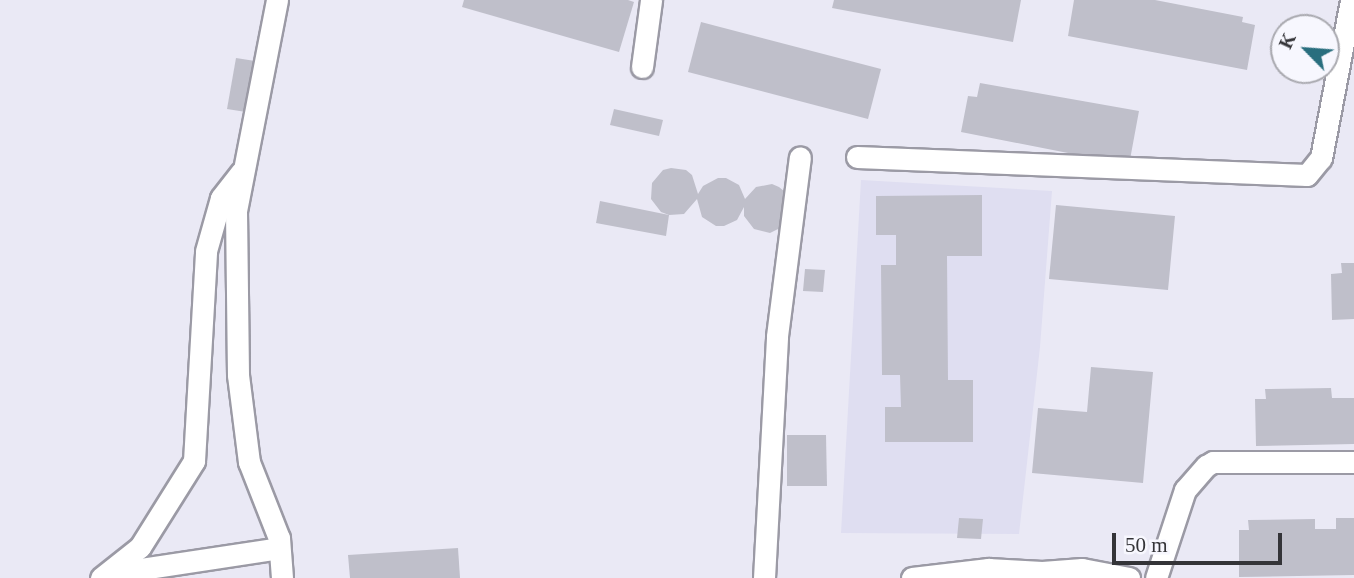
<!DOCTYPE html>
<html>
<head>
<meta charset="utf-8">
<style>
	body { margin:0 }
	#map { position:relative; width:1354px; height:578px; overflow:hidden; background:#eae9f5; font-family:"Times New Roman",serif }
	div>[style] { position:absolute }
	[style*='--x'] { left:calc(var(--x)*1px); top:calc(var(--y)*1px); width:calc(var(--w)*1px); rotate:calc(var(--a)*1deg) }
	.built>* { inset:0; background:#dfdef1 }
	.building>* { inset:0; background:#bfbfca }
	.roads { filter:drop-shadow(2px 0 #9b9aa5) drop-shadow(-2px 0 #9b9aa5) drop-shadow(0 2px #9b9aa5) drop-shadow(0 -2px #9b9aa5) }
	.minor>* { height:21px; margin:-10.5px; padding:0 10.5px; transform-origin:10.5px; border-radius:10.5px; background:#fff }
	span { translate:-50% -50%; white-space:nowrap; text-align:center; line-height:1.15; -webkit-text-stroke:5px #f7f7fe; paint-order:stroke }
	.north { position:absolute; left:1270px; top:14px; width:70px; height:70px; box-sizing:border-box; background:#f7f7fe; border:2px solid #a9a9af; border-radius:50%; rotate:295deg; font-size:19px; font-weight:700; line-height:28px; text-align:center; color:#343438 }
	.north::after { content:''; display:block; margin:auto; width:24px; height:32px; background:#296e7e; clip-path:polygon(50% 0,100% 100%,50% 72%,0 100%) }
	.scale { position:absolute; left:1112px; top:533px; width:170px; height:32px; box-sizing:border-box; border:4px solid #343438; border-top:0; padding-left:9px; font-size:21px; line-height:24px; white-space:nowrap; color:#343438; -webkit-text-stroke:5px #f7f7fe; paint-order:stroke }
</style>
</head>
<body>
<div id="map">
	<div class="built">
		<div style="clip-path:polygon(861px 180px,1052px 191px,1040px 347px,1019px 534px,841px 533px)"></div>
	</div>
	<div class="building">
		<div style="clip-path:polygon(464px 0,628px 0,634px 2px,619px 52px,462px 7px)"></div>
		<div style="clip-path:polygon(834px 0,1021px 0,1013px 42px,832px 8px)"></div>
		<div style="clip-path:polygon(1074px 0,1155px 0,1243px 17px,1242px 22px,1255px 25px,1247px 70px,1068px 36px)"></div>
		<div style="clip-path:polygon(701px 22px,881px 69px,868px 119px,688px 72px)"></div>
		<div style="clip-path:polygon(236px 58px,255px 61px,246px 112px,227px 109px)"></div>
		<div style="clip-path:polygon(980px 83px,1139px 111px,1129px 165px,961px 132px,968px 96px,977px 97px)"></div>
		<div style="clip-path:polygon(614px 109px,663px 120px,659px 136px,610px 125px)"></div>
		<div style="clip-path:polygon(671px 168px,686px 170px,692px 175px,698px 194px,703px 186px,718px 178px,726px 178px,739px 185px,745px 199px,756px 187px,772px 184px,779px 187px,785px 192px,784px 226px,770px 233px,754px 229px,744px 216px,744px 207px,737px 220px,724px 226px,716px 226px,702px 217px,697px 199px,684px 214px,669px 215px,661px 212px,651px 199px,652px 183px,663px 170px)"></div>
		<div style="clip-path:polygon(982px 195px,982px 256px,947px 256px,948px 380px,973px 380px,973px 442px,885px 442px,885px 407px,901px 407px,900px 375px,882px 375px,881px 265px,896px 265px,896px 235px,876px 235px,876px 196px)"></div>
		<div style="clip-path:polygon(600px 201px,669px 215px,666px 236px,596px 223px)"></div>
		<div style="clip-path:polygon(1056px 205px,1175px 216px,1168px 290px,1049px 279px)"></div>
		<div style="clip-path:polygon(1341px 263px,1354px 263px,1354px 319px,1332px 320px,1331px 274px,1342px 273px)"></div>
		<div style="clip-path:polygon(805px 269px,825px 270px,823px 292px,803px 291px)"></div>
		<div style="clip-path:polygon(1091px 367px,1153px 372px,1143px 483px,1032px 473px,1038px 408px,1087px 412px)"></div>
		<div style="clip-path:polygon(1331px 388px,1332px 398px,1354px 398px,1354px 444px,1256px 446px,1255px 399px,1266px 399px,1265px 389px)"></div>
		<div style="clip-path:polygon(787px 435px,826px 435px,827px 486px,787px 486px)"></div>
		<div style="clip-path:polygon(959px 518px,983px 519px,981px 539px,957px 538px)"></div>
		<div style="clip-path:polygon(1336px 518px,1354px 518px,1354px 575px,1239px 577px,1239px 530px,1249px 530px,1248px 520px,1315px 519px,1315px 529px,1336px 529px)"></div>
		<div style="clip-path:polygon(458px 548px,460px 578px,350px 578px,348px 555px)"></div>
	</div>
	<div class="roads">
		<div class="minor">
			<div style="--x:277;--y:0;--w:215;--a:101"></div>
			<div style="--x:236;--y:211;--w:164;--a:89.3"></div>
			<div style="--x:238;--y:375;--w:88;--a:82.8"></div>
			<div style="--x:249;--y:462;--w:82;--a:68.5"></div>
			<div style="--x:279;--y:538;--w:40;--a:85.7"></div>
			<div style="--x:642;--y:67;--w:68;--a:-82.3"></div>
			<div style="--x:857;--y:157;--w:450;--a:2.3"></div>
			<div style="--x:1307;--y:175;--w:22;--a:-51"></div>
			<div style="--x:1321;--y:158;--w:161;--a:-79.2"></div>
			<div style="--x:108;--y:574;--w:173;--a:-8.6"></div>
			<div style="--x:101;--y:578;--w:50;--a:-38.5"></div>
			<div style="--x:140;--y:547;--w:102;--a:-57.9"></div>
			<div style="--x:194;--y:461;--w:210;--a:-86.7"></div>
			<div style="--x:206;--y:251;--w:55;--a:-74.2"></div>
			<div style="--x:221;--y:198;--w:33;--a:-52"></div>
			<div style="--x:764;--y:578;--w:242;--a:-86.9"></div>
			<div style="--x:777;--y:336;--w:180;--a:-82.7"></div>
			<div style="--x:912;--y:578;--w:77;--a:-6.8"></div>
			<div style="--x:988;--y:569;--w:54;--a:3.2"></div>
			<div style="--x:1042;--y:572;--w:40;--a:-4.3"></div>
			<div style="--x:1082;--y:569;--w:48;--a:10.8"></div>
			<div style="--x:1156;--y:578;--w:93;--a:-71.8"></div>
			<div style="--x:1185;--y:490;--w:32;--a:-49"></div>
			<div style="--x:1206;--y:466;--w:8;--a:-30"></div>
			<div style="--x:1213;--y:462;--w:141;--a:0"></div>
		</div>
	</div>
	<div class="north">K</div>
	<div class="scale">50 m</div>
</div>
</body>
</html>
